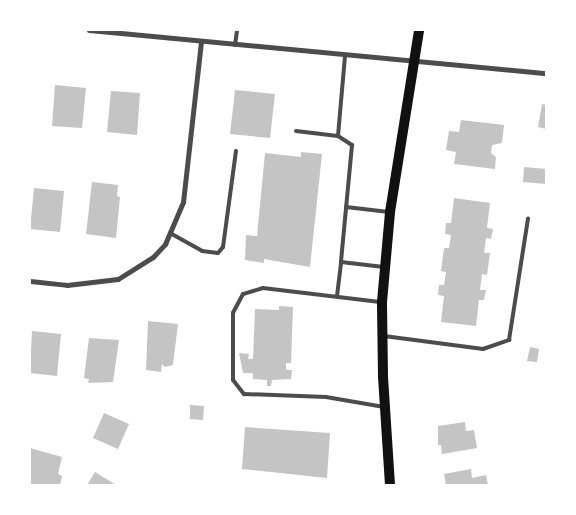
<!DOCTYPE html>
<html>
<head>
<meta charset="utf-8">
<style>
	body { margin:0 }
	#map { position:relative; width:576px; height:515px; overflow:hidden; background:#fff; font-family:Montserrat,sans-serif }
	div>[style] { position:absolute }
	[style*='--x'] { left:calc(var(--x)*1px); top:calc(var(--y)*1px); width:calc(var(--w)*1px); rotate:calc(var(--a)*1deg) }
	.building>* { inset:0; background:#c4c4c4 }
	.service>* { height:4px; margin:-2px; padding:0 2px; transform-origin:2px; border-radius:2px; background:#4c4c4c }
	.minor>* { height:5px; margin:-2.5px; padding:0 2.5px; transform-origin:2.5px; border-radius:2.5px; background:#4c4c4c }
	.secondary>* { height:10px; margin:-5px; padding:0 5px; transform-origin:5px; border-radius:5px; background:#111 }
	span { translate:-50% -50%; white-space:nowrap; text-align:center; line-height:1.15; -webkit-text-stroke:4.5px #fff; paint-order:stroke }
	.frame { position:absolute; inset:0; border:31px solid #fff; pointer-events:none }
</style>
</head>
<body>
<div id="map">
	<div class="building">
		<div style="clip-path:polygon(55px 85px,86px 88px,82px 128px,52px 126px)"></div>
		<div style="clip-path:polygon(235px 90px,275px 94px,270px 138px,230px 134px)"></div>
		<div style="clip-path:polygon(111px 91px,140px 93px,137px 135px,107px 132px)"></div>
		<div style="clip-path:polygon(542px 104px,546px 105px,546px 129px,538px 127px)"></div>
		<div style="clip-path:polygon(461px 120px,504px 125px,502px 143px,492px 145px,491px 153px,496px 157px,495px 169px,454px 164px,456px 152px,446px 150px,449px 131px,459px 132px)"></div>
		<div style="clip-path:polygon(301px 152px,322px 154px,310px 267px,264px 259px,264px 263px,245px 260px,246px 235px,257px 236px,265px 153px,301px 157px)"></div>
		<div style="clip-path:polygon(524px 167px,546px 169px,546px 184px,523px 182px)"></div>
		<div style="clip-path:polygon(92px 182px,118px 185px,117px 196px,120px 197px,116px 238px,86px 234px)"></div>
		<div style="clip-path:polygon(34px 188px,64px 191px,60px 232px,30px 229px)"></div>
		<div style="clip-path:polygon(454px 198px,490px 203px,487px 228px,493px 229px,491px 239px,486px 238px,484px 253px,490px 253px,487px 275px,482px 274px,480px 290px,486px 290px,484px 300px,479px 300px,476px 326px,441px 322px,444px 296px,438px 295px,439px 285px,444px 285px,446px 272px,441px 271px,444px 248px,449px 248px,451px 235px,445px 234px,446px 223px,451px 223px)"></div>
		<div style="clip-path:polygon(279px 306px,293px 307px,291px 363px,286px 363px,286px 370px,292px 370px,291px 379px,272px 380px,271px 386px,267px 386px,267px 380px,253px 379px,253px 373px,243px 373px,239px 353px,249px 354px,248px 359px,253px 359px,255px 309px,279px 310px)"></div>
		<div style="clip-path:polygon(148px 321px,178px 324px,173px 365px,165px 367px,162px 364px,161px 372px,146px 370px)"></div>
		<div style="clip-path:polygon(32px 331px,61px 334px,57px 376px,30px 373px)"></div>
		<div style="clip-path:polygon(89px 338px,119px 340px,113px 382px,88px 383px,89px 379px,84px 378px)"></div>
		<div style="clip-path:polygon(530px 347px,539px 349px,537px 362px,527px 361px)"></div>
		<div style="clip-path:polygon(190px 405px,204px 406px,203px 420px,190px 419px)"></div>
		<div style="clip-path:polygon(104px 413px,129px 424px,118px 449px,93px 438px)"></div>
		<div style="clip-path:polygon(465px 422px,466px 431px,474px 430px,477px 448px,442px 454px,441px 445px,438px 445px,438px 426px)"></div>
		<div style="clip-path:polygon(245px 427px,330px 433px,327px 478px,242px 469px)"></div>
		<div style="clip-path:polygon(30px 448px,62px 457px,58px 474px,62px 476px,60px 485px,30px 485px)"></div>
		<div style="clip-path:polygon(471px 469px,472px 478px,486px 475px,488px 485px,446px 485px,444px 474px)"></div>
		<div style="clip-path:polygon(95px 472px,116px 485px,87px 485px)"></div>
	</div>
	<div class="service">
		<div style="--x:235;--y:45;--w:15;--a:-82"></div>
		<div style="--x:345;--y:56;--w:80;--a:95"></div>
		<div style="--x:338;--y:136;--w:17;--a:33"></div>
		<div style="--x:352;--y:145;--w:118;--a:95.4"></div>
		<div style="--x:341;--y:262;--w:43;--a:6.6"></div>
		<div style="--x:296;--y:131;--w:42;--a:6.8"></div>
		<div style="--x:346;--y:207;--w:43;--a:6.6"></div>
		<div style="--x:170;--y:233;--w:37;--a:29"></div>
		<div style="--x:202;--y:251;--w:16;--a:7"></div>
		<div style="--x:218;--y:253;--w:8;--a:-50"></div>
		<div style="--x:223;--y:247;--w:97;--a:-82.3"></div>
		<div style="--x:337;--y:296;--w:34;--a:-83"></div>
		<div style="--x:380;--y:302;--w:118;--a:-173.2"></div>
		<div style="--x:263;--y:288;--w:21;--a:163"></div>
		<div style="--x:243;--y:294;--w:21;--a:118"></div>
		<div style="--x:233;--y:313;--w:67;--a:90"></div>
		<div style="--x:233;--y:380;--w:18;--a:52"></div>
		<div style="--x:244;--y:394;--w:82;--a:2.1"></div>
		<div style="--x:326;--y:397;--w:59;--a:9.8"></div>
		<div style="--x:384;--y:336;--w:100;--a:7.5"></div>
		<div style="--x:483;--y:349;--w:28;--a:-19"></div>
		<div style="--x:509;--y:340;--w:123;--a:-81.1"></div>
	</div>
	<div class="minor">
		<div style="--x:89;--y:30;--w:459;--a:5.4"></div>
		<div style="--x:30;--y:281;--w:37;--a:6"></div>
		<div style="--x:67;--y:285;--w:51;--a:-6.7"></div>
		<div style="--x:118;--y:279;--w:41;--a:-32.2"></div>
		<div style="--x:153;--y:257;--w:18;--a:-47"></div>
		<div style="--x:165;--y:244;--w:46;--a:-66.8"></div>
		<div style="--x:183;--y:202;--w:162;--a:-83.6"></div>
	</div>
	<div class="secondary">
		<div style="--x:390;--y:485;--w:109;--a:-93.7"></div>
		<div style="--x:383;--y:376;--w:74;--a:-90.8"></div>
		<div style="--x:382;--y:302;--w:90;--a:-84.9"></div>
		<div style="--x:390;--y:212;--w:184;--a:-80.9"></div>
	</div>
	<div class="frame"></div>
</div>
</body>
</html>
